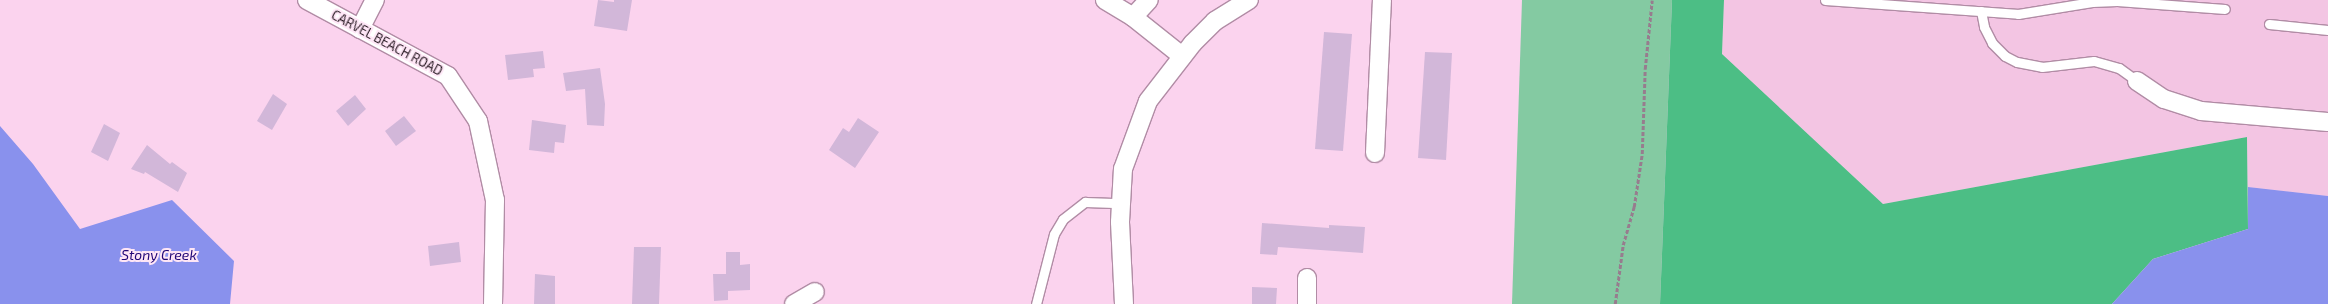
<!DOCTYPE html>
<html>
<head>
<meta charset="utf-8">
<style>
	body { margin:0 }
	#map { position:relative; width:2328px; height:304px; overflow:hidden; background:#fbd3ee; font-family:"Exo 2",sans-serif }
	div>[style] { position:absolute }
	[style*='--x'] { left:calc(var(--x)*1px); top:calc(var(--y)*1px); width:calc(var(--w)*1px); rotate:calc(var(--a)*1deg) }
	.built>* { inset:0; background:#f3c5e3 }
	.green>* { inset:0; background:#84caa2 }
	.forest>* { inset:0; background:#4cbe85 }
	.water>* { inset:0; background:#8991ed }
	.building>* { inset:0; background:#d2b7d9 }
	.path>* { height:2.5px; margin-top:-1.25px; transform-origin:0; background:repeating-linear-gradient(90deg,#977c8e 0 4px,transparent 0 6px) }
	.roads { filter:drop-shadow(1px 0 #b18ca5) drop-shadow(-1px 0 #b18ca5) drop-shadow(0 1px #b18ca5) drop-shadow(0 -1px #b18ca5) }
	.service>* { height:9px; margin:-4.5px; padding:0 4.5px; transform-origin:4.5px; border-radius:4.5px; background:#fff }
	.minor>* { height:18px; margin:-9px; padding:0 9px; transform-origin:9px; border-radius:9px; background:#fff }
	span { translate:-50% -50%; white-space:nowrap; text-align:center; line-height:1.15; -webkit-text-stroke:4px #fee6f6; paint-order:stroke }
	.street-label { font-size:13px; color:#2a1c25 }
	.water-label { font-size:14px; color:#210676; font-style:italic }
</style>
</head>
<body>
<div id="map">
	<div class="built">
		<div style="clip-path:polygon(1724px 0,2328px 0,2328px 196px,2248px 187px,2247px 137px,1883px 204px,1722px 54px)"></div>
	</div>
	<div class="green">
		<div style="clip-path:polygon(1522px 0,1672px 0,1660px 304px,1512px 304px)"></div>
	</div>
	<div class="forest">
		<div style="clip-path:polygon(1672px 0,1724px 0,1722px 54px,1883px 204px,2247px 137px,2248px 229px,2153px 259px,2112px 304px,1660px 304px)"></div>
	</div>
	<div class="water">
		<div style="clip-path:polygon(0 126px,33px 164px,80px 229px,172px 200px,234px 261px,230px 304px,0 304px)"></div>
		<div style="clip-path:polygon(2248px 187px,2328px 196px,2328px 304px,2112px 304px,2153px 259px,2248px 229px)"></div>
	</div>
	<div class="building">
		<div style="clip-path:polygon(598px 0,614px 2px,614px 0,632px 0,627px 31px,594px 26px)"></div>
		<div style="clip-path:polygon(1324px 32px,1352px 34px,1343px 151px,1315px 149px)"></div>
		<div style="clip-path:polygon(543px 51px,545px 68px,533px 69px,534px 77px,508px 80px,505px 55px)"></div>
		<div style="clip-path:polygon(1425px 52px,1452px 53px,1446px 160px,1418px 158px)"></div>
		<div style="clip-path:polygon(600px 68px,605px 104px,604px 126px,587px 125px,585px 89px,566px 91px,563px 73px)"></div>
		<div style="clip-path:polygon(273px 94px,287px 104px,272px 130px,257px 121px)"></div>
		<div style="clip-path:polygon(355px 95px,366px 109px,348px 126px,336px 111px)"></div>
		<div style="clip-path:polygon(404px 116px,416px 131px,396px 146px,385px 131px)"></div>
		<div style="clip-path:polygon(858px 118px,879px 132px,855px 168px,829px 150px,843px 128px,849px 132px)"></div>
		<div style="clip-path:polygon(532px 120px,566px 125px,564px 143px,555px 142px,554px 153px,529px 150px)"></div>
		<div style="clip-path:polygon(104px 124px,120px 133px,108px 161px,91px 152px)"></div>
		<div style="clip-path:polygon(147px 145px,170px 164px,172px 162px,187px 173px,178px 192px,145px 172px,144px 174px,131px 169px)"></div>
		<div style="clip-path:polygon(1262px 223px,1329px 228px,1329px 225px,1365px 227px,1363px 253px,1278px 247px,1277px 255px,1260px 254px)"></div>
		<div style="clip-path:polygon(459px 242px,461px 262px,430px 266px,428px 246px)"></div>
		<div style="clip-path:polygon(634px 247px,661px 247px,659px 304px,632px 304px)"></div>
		<div style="clip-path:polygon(726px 252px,740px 252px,740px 265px,750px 264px,750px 290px,728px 291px,728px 300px,714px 301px,713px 274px,726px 274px)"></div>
		<div style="clip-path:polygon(535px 274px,555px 276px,555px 304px,534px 304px)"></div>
		<div style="clip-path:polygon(1252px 287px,1277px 288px,1276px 304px,1252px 304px)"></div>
	</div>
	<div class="path">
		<div style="--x:1615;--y:304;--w:60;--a:-82.3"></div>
		<div style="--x:1623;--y:245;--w:40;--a:-74"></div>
		<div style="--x:1634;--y:207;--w:54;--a:-81.4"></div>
		<div style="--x:1642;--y:154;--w:85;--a:-88"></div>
		<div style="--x:1645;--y:69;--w:69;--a:-84.2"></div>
	</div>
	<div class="roads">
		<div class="service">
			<div style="--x:1825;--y:0;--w:194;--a:4.1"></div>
			<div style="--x:2018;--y:14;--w:75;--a:-9.2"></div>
			<div style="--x:2092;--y:2;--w:25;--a:-2"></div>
			<div style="--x:2117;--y:1;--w:108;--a:4.2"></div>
			<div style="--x:1981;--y:11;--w:16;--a:79"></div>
			<div style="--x:1984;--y:27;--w:18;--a:63"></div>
			<div style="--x:1992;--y:43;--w:18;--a:45"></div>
			<div style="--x:2005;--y:56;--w:13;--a:27"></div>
			<div style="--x:2017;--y:62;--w:25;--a:11"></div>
			<div style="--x:2042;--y:67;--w:52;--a:-6.6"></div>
			<div style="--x:2094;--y:61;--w:26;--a:16"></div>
			<div style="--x:2119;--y:68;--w:22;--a:36"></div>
			<div style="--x:2269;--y:24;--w:59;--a:5.8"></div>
			<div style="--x:1036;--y:304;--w:72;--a:-75.6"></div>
			<div style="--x:1054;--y:234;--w:17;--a:-59"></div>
			<div style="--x:1063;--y:219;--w:28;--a:-38"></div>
			<div style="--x:1085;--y:202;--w:36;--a:2"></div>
		</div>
		<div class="minor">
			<div style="--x:307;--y:0;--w:160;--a:28.3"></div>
			<div style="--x:448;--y:76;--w:54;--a:56.3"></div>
			<div style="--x:478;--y:121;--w:81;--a:77.9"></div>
			<div style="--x:495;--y:200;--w:104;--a:91.1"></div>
			<div style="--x:1105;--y:0;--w:33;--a:31"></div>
			<div style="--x:1133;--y:17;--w:63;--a:38.5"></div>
			<div style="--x:1133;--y:17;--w:23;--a:-47"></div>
			<div style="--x:360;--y:29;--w:33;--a:-63"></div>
			<div style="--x:2137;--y:81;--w:32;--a:34"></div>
			<div style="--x:2164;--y:99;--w:39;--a:18"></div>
			<div style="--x:2201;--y:111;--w:127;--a:5"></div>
			<div style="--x:1375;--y:153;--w:153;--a:-87.4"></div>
			<div style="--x:1307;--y:278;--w:26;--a:90"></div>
			<div style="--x:794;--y:304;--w:24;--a:-30"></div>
			<div style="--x:1124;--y:304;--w:82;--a:-92.8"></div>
			<div style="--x:1120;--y:222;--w:53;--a:-86.8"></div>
			<div style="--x:1123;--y:169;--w:72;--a:-69.8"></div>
			<div style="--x:1148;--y:101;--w:73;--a:-52.2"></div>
			<div style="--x:1193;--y:43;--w:31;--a:-45"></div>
			<div style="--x:1215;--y:21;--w:40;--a:-32"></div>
		</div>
	</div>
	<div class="street-label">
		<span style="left:387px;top:43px;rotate:28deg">CARVEL BEACH ROAD</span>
	</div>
	<div class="water-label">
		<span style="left:159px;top:255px">Stony Creek</span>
	</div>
</div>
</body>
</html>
